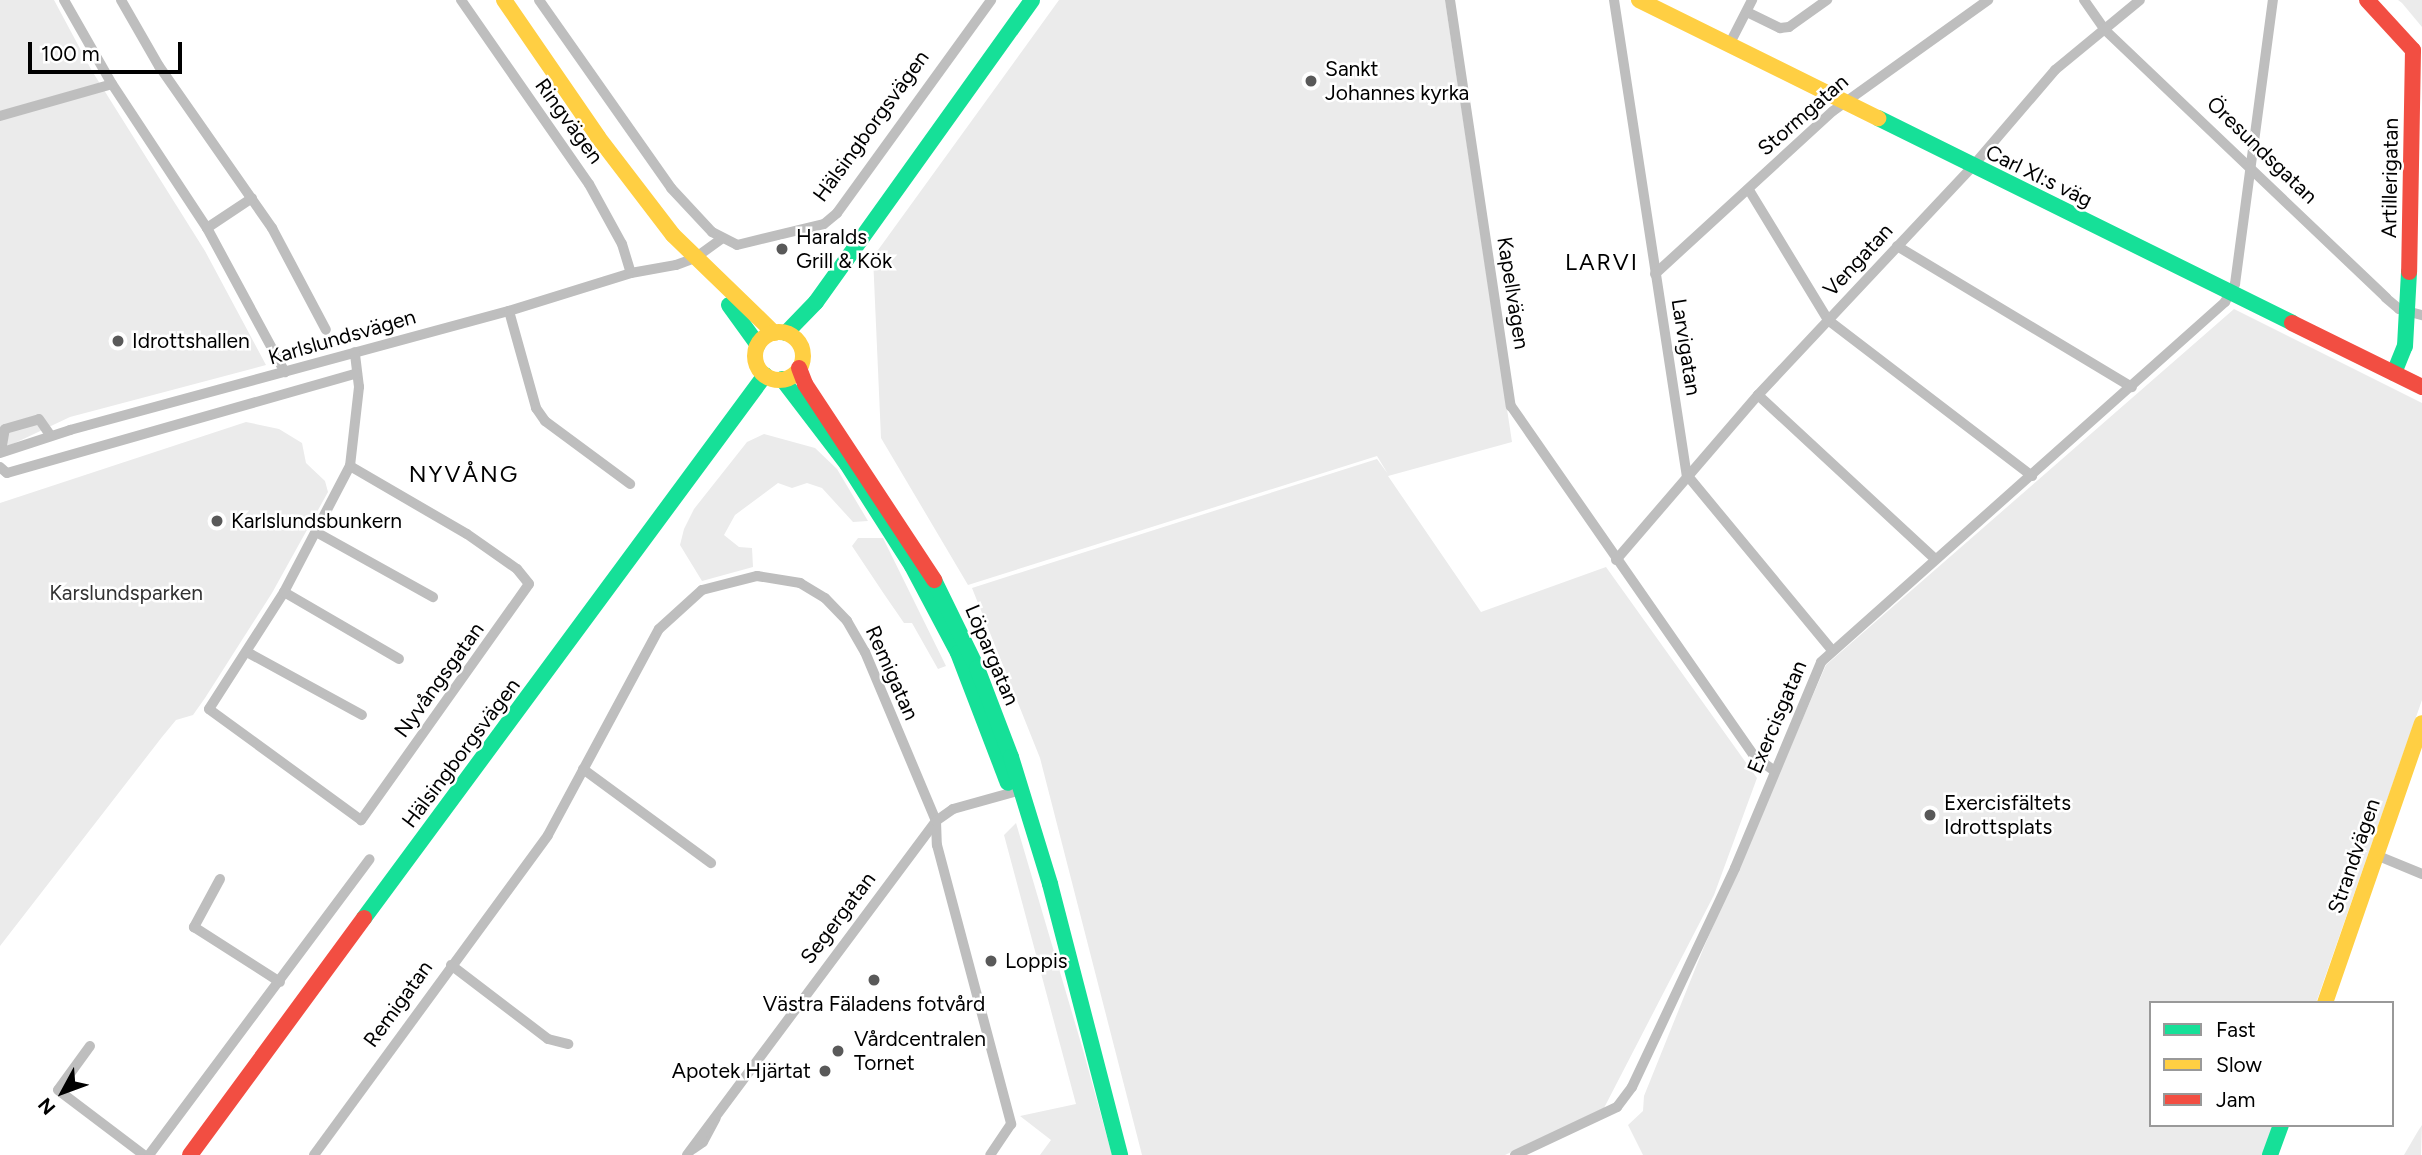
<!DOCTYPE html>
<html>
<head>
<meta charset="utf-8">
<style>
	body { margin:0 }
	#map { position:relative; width:2422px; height:1155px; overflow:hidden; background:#fff; font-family:Figtree,sans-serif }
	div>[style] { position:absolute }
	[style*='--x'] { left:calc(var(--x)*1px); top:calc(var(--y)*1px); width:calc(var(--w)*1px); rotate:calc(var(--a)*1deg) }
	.green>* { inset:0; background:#ebebeb }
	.street>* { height:10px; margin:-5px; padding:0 5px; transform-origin:5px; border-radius:5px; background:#bebebe }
	.fast>* { height:16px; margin:-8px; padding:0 8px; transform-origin:8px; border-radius:8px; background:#16e098 }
	.slow>* { height:16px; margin:-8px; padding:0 8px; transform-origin:8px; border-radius:8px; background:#ffcf43 }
	.slow>.ring { margin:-8px; padding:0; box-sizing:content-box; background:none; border:16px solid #ffcf43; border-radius:50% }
	.jam>* { height:16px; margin:-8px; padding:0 8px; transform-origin:8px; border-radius:8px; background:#f24e42 }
	.dots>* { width:19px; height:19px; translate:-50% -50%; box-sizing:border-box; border:4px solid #fff; border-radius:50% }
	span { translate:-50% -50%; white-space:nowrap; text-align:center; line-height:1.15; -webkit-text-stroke:5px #fff; paint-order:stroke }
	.poi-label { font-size:21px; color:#000 }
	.left { translate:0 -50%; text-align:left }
	.right { translate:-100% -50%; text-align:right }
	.street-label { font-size:21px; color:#000 }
	.park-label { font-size:21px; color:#323232 }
	.neighbourhood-label { font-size:23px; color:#000; letter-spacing:2px }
	.legend { position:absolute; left:2149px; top:1001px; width:245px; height:126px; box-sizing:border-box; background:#fff; border:2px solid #999; margin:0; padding:9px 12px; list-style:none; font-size:21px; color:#000 }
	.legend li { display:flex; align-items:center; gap:14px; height:35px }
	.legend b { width:35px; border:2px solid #999 }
	.north { position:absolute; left:28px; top:1057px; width:70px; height:70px; -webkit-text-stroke:5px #fff; paint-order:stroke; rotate:229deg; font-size:19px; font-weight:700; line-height:28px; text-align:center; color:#000 }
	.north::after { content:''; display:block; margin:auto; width:24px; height:32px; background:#000; clip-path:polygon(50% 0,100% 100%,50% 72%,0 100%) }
	.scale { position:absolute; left:28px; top:42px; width:154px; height:32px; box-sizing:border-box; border:4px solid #000; border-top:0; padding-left:9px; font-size:21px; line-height:24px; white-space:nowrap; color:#000; -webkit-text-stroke:5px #fff; paint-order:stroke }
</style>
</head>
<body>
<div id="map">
	<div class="green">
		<div style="clip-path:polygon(0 0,54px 0,92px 71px,205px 251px,266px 365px,70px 417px,0 450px)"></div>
		<div style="clip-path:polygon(1059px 0,1445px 0,1512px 442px,1388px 476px,1481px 612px,1606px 567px,1757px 778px,1714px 895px,1604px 1108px,1505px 1155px,1142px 1155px,1040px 758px,972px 588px,1377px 459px,1388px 474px,1377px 456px,968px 585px,881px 438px,873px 257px)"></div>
		<div style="clip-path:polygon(2398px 0,2422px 0,2422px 27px,2402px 3px)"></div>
		<div style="clip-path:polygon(2234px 309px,2422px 403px,2422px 700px,2316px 1003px,2151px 1003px,2151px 1125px,2273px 1125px,2262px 1155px,1643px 1155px,1628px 1125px,1643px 1111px,1644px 1096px,1704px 947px,1826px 665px)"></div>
		<div style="clip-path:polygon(246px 422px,279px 429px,302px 443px,306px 463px,325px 481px,328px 492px,272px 593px,205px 698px,193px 715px,176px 720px,162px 737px,0 946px,0 503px)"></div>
		<div style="clip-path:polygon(764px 434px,815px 448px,837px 469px,868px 521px,853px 522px,822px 488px,807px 483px,792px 488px,778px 483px,735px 515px,724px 535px,739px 547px,752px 548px,753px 567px,702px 581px,680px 545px,684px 529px,694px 509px,747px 442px)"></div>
		<div style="clip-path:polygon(858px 538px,883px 538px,946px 666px,938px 669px,912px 623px,904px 623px,884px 594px,852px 546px)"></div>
		<div style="clip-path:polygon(1016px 823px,1083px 1050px,1112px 1155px,1040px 1155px,1051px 1140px,1020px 1116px,1076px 1104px,1004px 835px)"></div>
		<div style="clip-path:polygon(2422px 1125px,2421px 1155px,2404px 1155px,2418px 1131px)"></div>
	</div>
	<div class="street">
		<div style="--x:64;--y:0;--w:97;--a:60.3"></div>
		<div style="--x:112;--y:84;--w:173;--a:56.6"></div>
		<div style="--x:207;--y:228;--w:164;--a:61.6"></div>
		<div style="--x:121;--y:0;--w:76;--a:60.1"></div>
		<div style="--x:159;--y:66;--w:198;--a:55.1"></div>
		<div style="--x:272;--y:228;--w:115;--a:62.1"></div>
		<div style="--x:461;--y:0;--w:224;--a:55.2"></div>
		<div style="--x:589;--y:184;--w:68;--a:61.2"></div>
		<div style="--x:622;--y:244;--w:30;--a:73"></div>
		<div style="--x:539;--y:0;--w:230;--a:54.9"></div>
		<div style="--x:671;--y:188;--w:60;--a:47"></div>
		<div style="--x:712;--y:232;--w:28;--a:27"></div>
		<div style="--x:737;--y:245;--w:89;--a:-13.6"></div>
		<div style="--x:824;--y:224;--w:17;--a:-40"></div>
		<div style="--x:837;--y:213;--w:263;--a:-54.1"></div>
		<div style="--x:1450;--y:0;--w:411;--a:81.5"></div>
		<div style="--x:1511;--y:406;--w:426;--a:55.2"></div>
		<div style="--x:1754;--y:756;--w:24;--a:36"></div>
		<div style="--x:1614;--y:0;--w:481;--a:81.3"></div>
		<div style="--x:1687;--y:475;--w:227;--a:50.4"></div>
		<div style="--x:2084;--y:0;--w:35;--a:55"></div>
		<div style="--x:2104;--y:29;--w:390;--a:43.6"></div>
		<div style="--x:2386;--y:298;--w:17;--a:40"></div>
		<div style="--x:2399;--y:309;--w:24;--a:15"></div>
		<div style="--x:1747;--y:12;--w:37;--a:26"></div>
		<div style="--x:1780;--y:28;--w:9;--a:-6"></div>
		<div style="--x:1789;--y:27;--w:47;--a:-35.4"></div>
		<div style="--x:1729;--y:45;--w:51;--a:-62.9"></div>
		<div style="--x:0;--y:116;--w:116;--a:-15.9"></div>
		<div style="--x:1749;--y:190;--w:152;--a:58.7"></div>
		<div style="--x:1828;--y:320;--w:257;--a:37.4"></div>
		<div style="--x:207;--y:228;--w:54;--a:-33.7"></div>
		<div style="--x:1897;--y:246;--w:274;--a:31"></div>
		<div style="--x:1655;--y:274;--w:241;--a:-42.5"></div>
		<div style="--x:1833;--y:111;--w:191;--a:-35.6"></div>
		<div style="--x:509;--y:311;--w:101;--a:74.4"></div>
		<div style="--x:536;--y:408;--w:16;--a:55"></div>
		<div style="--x:545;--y:421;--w:106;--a:36.5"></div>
		<div style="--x:1758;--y:395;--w:241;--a:42.8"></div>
		<div style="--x:1;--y:451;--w:22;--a:-80"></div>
		<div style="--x:5;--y:429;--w:35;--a:-16"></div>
		<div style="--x:39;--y:419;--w:19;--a:55"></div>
		<div style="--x:0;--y:453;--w:74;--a:-18.2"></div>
		<div style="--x:70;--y:430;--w:455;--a:-15.2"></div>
		<div style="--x:509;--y:311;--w:128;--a:-17.3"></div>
		<div style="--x:631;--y:273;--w:46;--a:-10.1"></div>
		<div style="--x:676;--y:265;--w:20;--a:-20"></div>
		<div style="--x:695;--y:258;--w:32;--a:-36"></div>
		<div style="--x:350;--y:466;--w:135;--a:30.2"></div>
		<div style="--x:467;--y:534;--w:61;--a:35"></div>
		<div style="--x:517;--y:569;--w:19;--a:51"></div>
		<div style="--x:529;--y:584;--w:290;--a:125.4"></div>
		<div style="--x:361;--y:820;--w:188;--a:-143.9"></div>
		<div style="--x:209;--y:709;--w:139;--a:-57.3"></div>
		<div style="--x:284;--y:592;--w:142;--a:-62.4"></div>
		<div style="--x:350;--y:466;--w:80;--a:-83.5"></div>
		<div style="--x:359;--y:387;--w:35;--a:-97"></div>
		<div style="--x:0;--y:467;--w:9;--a:41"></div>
		<div style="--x:7;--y:473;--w:364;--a:-15.9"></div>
		<div style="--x:316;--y:532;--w:134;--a:29.1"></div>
		<div style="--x:1616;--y:560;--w:218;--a:-49.3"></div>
		<div style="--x:1758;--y:395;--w:313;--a:-46.8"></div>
		<div style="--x:1972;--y:167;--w:128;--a:-49.4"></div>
		<div style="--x:2055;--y:70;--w:110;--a:-39.5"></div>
		<div style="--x:284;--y:592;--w:133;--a:30.2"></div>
		<div style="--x:247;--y:652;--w:131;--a:28.7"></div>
		<div style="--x:583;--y:769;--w:159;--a:36.3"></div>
		<div style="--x:2376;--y:855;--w:50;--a:22.4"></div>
		<div style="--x:220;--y:879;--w:55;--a:118.4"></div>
		<div style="--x:194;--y:927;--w:102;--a:32.6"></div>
		<div style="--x:451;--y:965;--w:122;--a:37.3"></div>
		<div style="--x:548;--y:1039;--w:21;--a:14"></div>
		<div style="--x:90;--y:1046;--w:54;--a:126"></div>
		<div style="--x:58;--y:1090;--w:108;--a:37.1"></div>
		<div style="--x:693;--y:1149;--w:12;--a:-35"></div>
		<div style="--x:703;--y:1142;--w:27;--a:-62"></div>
		<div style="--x:149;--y:1155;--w:369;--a:-53.3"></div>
		<div style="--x:314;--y:1155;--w:396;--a:-53.8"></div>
		<div style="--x:548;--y:835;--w:234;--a:-61.7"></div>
		<div style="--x:659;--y:629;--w:58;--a:-42.2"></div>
		<div style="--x:702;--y:590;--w:57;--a:-14.3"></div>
		<div style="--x:757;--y:576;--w:44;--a:9.2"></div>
		<div style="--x:800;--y:583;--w:29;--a:31"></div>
		<div style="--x:825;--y:598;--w:32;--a:46"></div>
		<div style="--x:847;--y:621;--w:36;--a:60"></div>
		<div style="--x:865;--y:652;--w:183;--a:67.2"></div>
		<div style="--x:936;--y:821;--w:24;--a:88"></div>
		<div style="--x:937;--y:845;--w:289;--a:75.1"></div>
		<div style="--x:1011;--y:1124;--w:37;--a:124"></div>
		<div style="--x:687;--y:1155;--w:417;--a:-53.3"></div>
		<div style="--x:936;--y:821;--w:21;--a:-35"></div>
		<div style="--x:953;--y:809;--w:71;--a:-15.6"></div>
		<div style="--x:1515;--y:1155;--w:113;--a:-25.2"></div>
		<div style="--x:1617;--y:1107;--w:25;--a:-53"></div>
		<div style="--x:1632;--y:1087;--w:242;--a:-64.8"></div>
		<div style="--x:1735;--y:868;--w:223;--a:-67.3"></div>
		<div style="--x:1821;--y:662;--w:541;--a:-41.7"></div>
		<div style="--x:2225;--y:302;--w:21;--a:-61"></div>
		<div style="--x:2235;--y:284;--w:287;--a:-82.4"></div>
	</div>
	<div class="fast">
		<div style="--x:1878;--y:118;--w:462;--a:26.3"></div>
		<div style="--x:729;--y:305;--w:49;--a:54.1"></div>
		<div style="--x:786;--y:333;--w:43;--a:-45.9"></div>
		<div style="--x:816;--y:302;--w:371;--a:-54.4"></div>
		<div style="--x:2394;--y:373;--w:29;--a:-68"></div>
		<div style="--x:2405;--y:346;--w:74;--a:-86.9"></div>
		<div style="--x:782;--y:379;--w:107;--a:52.6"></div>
		<div style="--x:847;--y:464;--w:121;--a:57.5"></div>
		<div style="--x:912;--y:566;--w:98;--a:62.1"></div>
		<div style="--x:958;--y:653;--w:139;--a:69"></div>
		<div style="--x:934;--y:580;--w:98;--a:64"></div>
		<div style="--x:977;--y:668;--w:95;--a:69.1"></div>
		<div style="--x:1011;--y:757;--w:133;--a:72.9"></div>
		<div style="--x:1050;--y:884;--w:280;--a:75.5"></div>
		<div style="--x:364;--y:918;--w:675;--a:-53.55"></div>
		<div style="--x:2270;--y:1155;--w:32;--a:-70"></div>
	</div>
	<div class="slow">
		<div style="--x:504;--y:0;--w:166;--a:55.5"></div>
		<div style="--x:598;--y:137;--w:123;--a:52.6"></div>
		<div style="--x:673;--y:235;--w:141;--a:44.1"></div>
		<div style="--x:1639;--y:0;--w:267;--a:26.3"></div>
		<div class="ring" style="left:755px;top:332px;width:32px;height:32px"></div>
		<div style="--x:2325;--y:1003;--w:296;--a:-70.9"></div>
	</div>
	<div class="jam">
		<div style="--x:2367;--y:0;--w:68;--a:47.4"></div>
		<div style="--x:2413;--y:50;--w:222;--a:91"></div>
		<div style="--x:2292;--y:323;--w:145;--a:26.2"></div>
		<div style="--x:799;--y:368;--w:17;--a:69"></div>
		<div style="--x:805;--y:384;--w:235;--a:56.6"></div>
		<div style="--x:190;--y:1155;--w:294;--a:-53.7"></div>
	</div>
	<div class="dots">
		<div style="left:1311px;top:81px;background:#595959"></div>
		<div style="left:782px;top:249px;background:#595959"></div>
		<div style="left:118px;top:341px;background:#595959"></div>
		<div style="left:217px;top:521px;background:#595959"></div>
		<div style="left:1930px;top:815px;background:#595959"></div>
		<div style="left:991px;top:961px;background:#595959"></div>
		<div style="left:874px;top:980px;background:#595959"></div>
		<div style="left:838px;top:1051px;background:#595959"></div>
		<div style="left:825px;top:1071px;background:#595959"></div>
	</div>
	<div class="poi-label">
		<span class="left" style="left:1325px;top:81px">Sankt<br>Johannes kyrka</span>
		<span class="left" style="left:796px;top:249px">Haralds<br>Grill &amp; Kök</span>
		<span class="left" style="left:132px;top:341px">Idrottshallen</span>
		<span class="left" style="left:231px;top:521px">Karlslundsbunkern</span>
		<span class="left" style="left:1944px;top:815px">Exercisfältets<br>Idrottsplats</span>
		<span class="left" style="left:1005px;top:961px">Loppis</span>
		<span style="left:874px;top:1004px">Västra Fäladens fotvård</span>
		<span class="left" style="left:854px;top:1051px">Vårdcentralen<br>Tornet</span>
		<span class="right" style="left:811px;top:1071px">Apotek Hjärtat</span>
	</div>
	<div class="street-label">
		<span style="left:1803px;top:115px;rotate:-41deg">Stormgatan</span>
		<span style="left:569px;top:121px;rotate:54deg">Ringvägen</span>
		<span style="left:871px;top:126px;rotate:-54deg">Hälsingborgsvägen</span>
		<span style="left:2262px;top:150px;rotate:44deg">Öresundsgatan</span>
		<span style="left:2039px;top:176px;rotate:26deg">Carl XI:s väg</span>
		<span style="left:2390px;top:178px;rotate:-89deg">Artillerigatan</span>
		<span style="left:1858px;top:260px;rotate:-47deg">Vengatan</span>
		<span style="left:1513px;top:293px;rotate:81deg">Kapellvägen</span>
		<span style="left:342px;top:337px;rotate:-16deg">Karlslundsvägen</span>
		<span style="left:1686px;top:347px;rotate:81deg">Larvigatan</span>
		<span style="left:992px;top:655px;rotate:67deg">Löpargatan</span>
		<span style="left:892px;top:673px;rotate:66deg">Remigatan</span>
		<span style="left:439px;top:680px;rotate:-54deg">Nyvångsgatan</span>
		<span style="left:1777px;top:717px;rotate:-67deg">Exercisgatan</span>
		<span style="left:461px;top:753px;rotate:-53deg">Hälsingborgsvägen</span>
		<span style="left:2354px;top:856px;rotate:-71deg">Strandvägen</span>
		<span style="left:838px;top:918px;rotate:-53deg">Segergatan</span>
		<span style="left:398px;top:1004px;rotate:-54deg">Remigatan</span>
	</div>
	<div class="park-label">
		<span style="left:126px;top:593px">Karslundsparken</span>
	</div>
	<div class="neighbourhood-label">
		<span style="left:1602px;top:262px">LARVI</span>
		<span style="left:464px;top:474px">NYVÅNG</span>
	</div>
	<ul class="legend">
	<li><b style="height:9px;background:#16e098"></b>Fast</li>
	<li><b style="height:9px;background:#ffcf43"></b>Slow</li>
	<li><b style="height:9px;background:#f24e42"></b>Jam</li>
	</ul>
	<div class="north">N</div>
	<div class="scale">100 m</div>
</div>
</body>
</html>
